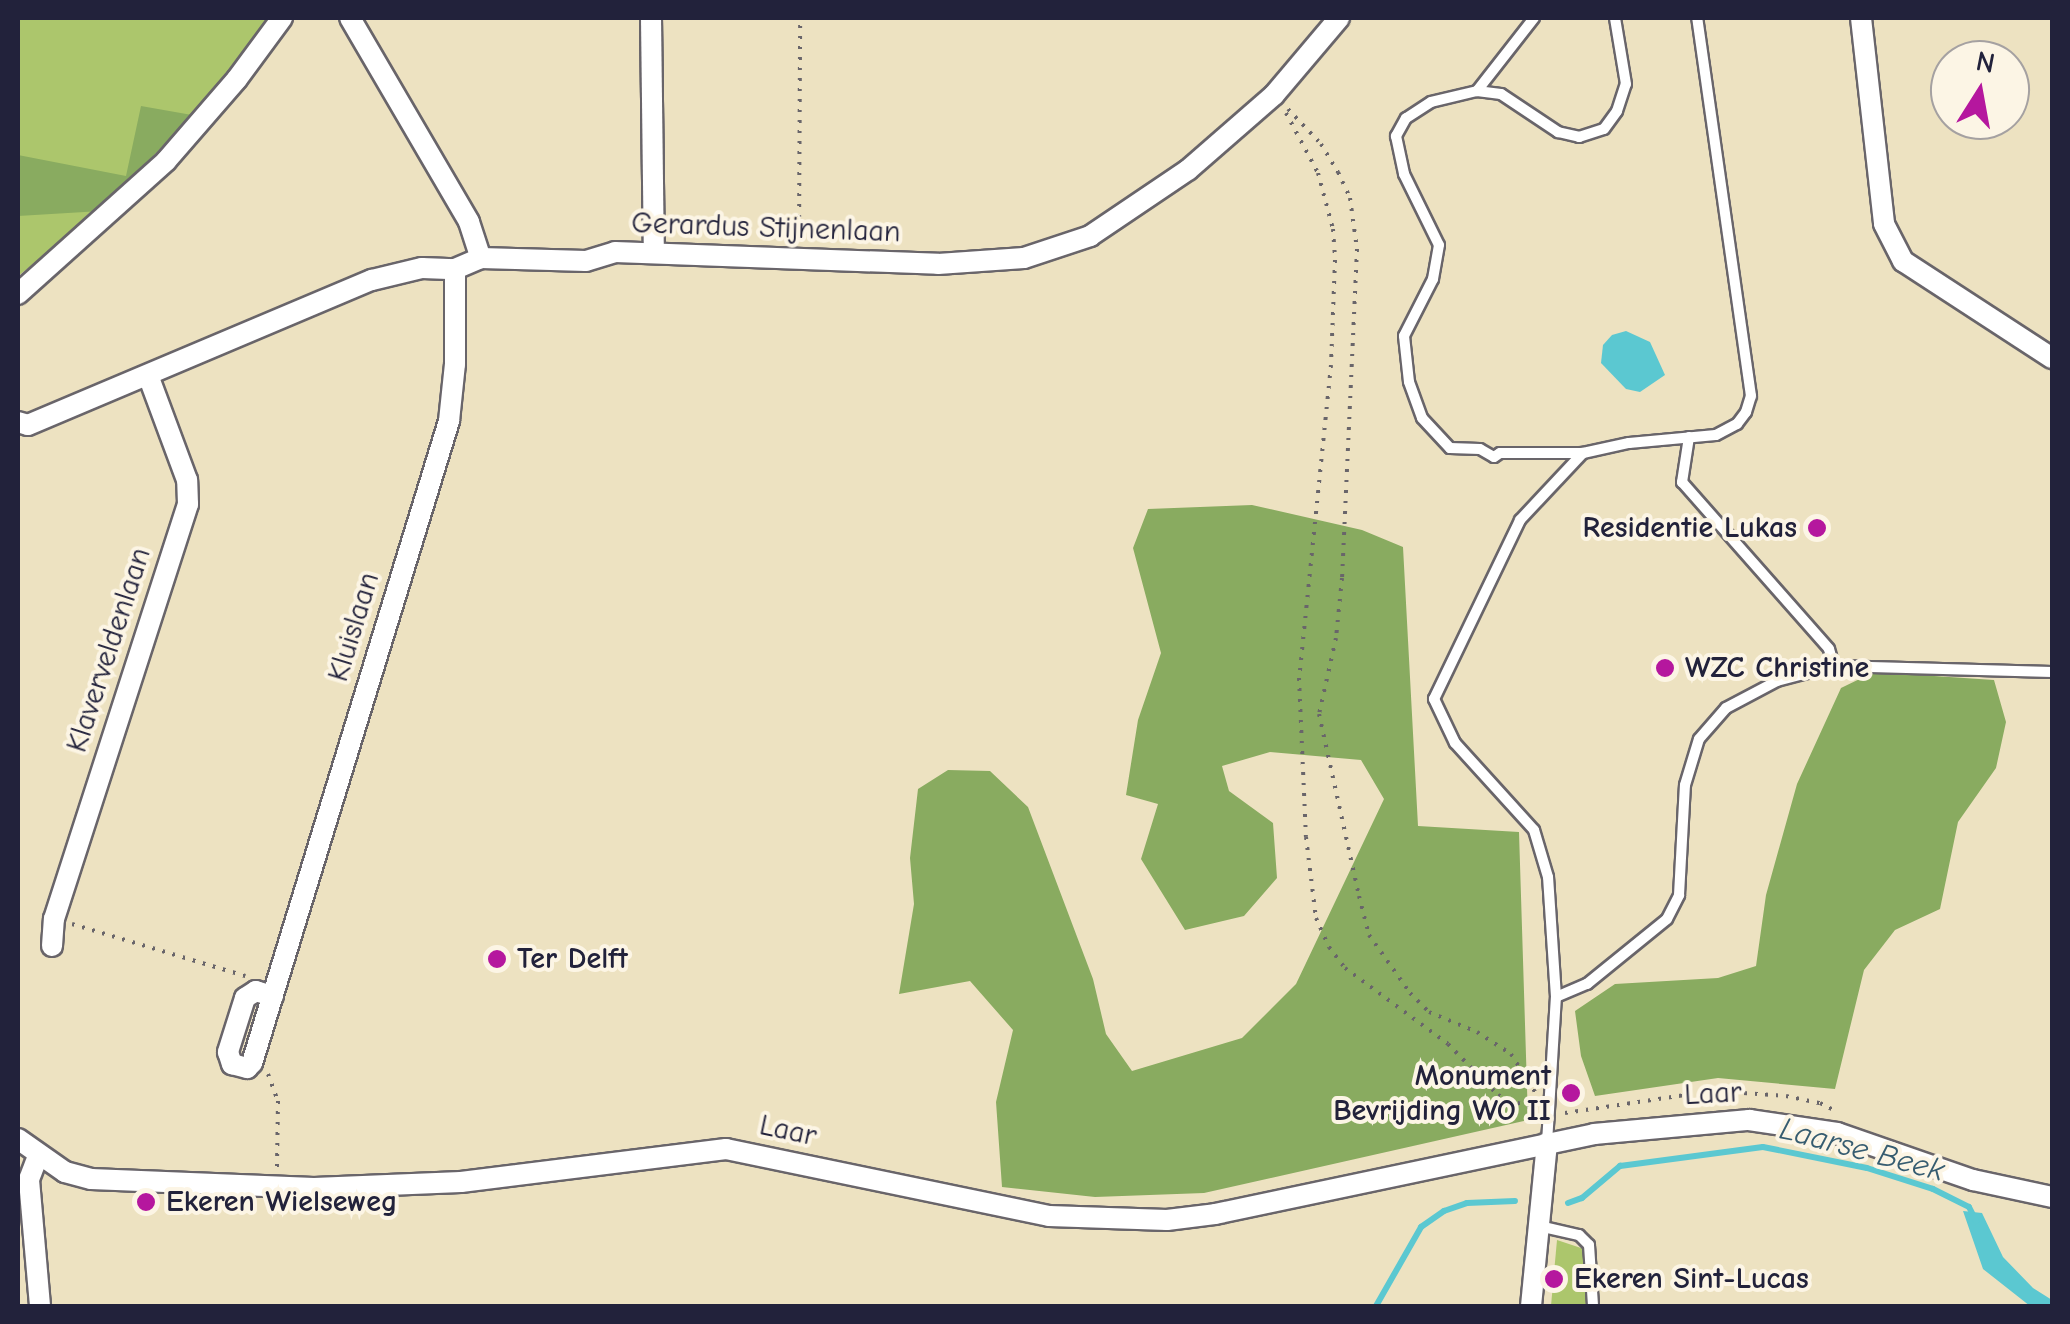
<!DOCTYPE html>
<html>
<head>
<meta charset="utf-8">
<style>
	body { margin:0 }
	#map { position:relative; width:2070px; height:1324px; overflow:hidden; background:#ede2c1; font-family:"Comic Neue",sans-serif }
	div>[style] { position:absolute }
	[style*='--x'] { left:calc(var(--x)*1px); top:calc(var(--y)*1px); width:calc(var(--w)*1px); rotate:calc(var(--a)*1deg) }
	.green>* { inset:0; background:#acc66c }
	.forest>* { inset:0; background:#89ab60 }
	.water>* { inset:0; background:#5bc8d1 }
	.stream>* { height:6px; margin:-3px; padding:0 3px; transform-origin:3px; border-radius:3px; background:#5bc8d1 }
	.path>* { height:4px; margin-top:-2px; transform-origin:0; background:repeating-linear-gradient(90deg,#69656a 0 2.5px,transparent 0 10.5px) }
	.roads { filter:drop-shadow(2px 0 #69656a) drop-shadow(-2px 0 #69656a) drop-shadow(0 2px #69656a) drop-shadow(0 -2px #69656a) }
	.lane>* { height:10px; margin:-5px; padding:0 5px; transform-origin:5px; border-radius:5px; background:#fff }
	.street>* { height:20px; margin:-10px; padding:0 10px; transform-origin:10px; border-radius:10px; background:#fff }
	.dots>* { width:28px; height:28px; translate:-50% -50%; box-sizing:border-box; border:5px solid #fcf5e5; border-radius:50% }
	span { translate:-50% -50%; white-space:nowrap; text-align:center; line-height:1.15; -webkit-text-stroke:8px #fcf5e5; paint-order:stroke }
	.street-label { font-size:30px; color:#22223b }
	.poi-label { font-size:30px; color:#22223b; font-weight:700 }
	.right { translate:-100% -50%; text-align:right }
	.left { translate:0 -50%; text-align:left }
	.water-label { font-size:32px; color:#365c70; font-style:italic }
	.frame { position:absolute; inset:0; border:20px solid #22223b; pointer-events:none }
	.north { position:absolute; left:1930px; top:40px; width:100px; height:100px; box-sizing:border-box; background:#fcf5e5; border:2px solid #a5a1a1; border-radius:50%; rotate:11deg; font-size:28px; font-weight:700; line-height:40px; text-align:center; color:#22223b }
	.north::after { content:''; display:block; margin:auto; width:35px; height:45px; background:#b5179e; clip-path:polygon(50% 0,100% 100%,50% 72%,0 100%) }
</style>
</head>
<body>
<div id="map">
	<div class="green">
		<div style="clip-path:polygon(18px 18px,270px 18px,192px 115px,101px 211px,18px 276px)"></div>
		<div style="clip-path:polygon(1557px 1240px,1584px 1249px,1588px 1306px,1551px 1306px)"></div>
	</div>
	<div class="forest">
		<div style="clip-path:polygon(141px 106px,192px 115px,101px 211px,18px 216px,18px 155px,126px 176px)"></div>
		<div style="clip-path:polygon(1252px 505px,1362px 530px,1403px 547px,1418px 826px,1519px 832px,1528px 1120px,1204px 1193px,1095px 1197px,1002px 1187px,996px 1102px,1013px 1030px,970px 981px,899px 994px,914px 904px,910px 858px,918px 789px,948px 770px,990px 771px,1028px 807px,1093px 979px,1106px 1034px,1132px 1071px,1242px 1038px,1296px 984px,1384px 799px,1361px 760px,1270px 752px,1222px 766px,1229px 791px,1273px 823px,1277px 878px,1244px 916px,1185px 930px,1141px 859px,1158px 804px,1126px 795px,1138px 720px,1161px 653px,1133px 548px,1148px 509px)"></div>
		<div style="clip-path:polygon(1874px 672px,1994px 680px,2006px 722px,1996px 768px,1958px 822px,1940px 909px,1895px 930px,1864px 970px,1835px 1089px,1718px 1078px,1595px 1096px,1581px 1056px,1575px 1011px,1615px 984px,1718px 978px,1756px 966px,1766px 895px,1797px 784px,1841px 688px)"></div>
	</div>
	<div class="water">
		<div style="clip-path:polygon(1626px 331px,1650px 342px,1665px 375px,1640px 392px,1626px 389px,1601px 363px,1603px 345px,1612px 335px)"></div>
		<div style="clip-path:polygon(1963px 1211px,1982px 1213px,2003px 1257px,2033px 1288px,2052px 1300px,2052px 1306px,2030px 1306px,1983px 1269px)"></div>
	</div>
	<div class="stream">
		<div style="--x:1568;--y:1203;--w:15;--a:-20"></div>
		<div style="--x:1582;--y:1198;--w:50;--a:-40.1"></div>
		<div style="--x:1620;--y:1166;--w:144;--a:-7.6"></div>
		<div style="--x:1763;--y:1147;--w:106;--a:11.4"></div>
		<div style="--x:1867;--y:1168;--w:69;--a:17.7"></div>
		<div style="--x:1933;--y:1189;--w:40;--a:26.6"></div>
		<div style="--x:1969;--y:1207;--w:16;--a:63"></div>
		<div style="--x:1376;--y:1306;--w:91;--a:-60.3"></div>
		<div style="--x:1421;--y:1227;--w:28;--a:-35"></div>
		<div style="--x:1444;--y:1211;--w:24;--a:-19"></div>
		<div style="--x:1467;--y:1203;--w:48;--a:-2.4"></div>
	</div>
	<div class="path">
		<div style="--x:1288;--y:109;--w:48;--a:46.7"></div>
		<div style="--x:1321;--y:144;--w:33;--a:59"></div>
		<div style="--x:1338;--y:172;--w:29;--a:65"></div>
		<div style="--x:1350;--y:198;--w:51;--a:82.2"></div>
		<div style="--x:1357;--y:249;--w:329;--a:92.6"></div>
		<div style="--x:1342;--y:578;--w:60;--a:95.7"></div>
		<div style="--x:1336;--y:638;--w:78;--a:102.6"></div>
		<div style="--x:1319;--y:714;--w:186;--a:77.6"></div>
		<div style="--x:1359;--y:896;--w:40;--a:75.6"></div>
		<div style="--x:1369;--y:935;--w:71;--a:54.7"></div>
		<div style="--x:1410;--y:993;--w:27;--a:45"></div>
		<div style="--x:1429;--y:1012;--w:52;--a:22.6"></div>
		<div style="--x:1477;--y:1032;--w:40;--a:32.9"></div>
		<div style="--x:1511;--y:1054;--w:45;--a:57.7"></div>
		<div style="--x:1286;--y:113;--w:68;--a:61.9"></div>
		<div style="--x:1318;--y:173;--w:58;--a:75"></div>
		<div style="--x:1333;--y:229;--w:31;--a:86"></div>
		<div style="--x:1335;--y:260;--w:105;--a:92.2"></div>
		<div style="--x:1331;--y:365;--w:315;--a:95.8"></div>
		<div style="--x:1299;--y:678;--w:159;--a:87.5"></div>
		<div style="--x:1306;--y:837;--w:82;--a:83"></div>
		<div style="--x:1316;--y:918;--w:32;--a:66"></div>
		<div style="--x:1329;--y:947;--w:26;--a:53"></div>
		<div style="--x:1345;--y:968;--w:128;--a:36.4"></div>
		<div style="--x:1448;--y:1044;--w:71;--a:45.6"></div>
		<div style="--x:1498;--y:1095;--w:41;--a:21.5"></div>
		<div style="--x:799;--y:238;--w:220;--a:-89.7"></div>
		<div style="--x:72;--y:924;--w:181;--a:16.7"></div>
		<div style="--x:268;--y:1074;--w:29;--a:70"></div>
		<div style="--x:278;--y:1101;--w:66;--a:90.9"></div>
		<div style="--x:1565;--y:1113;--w:150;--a:-8.5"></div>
		<div style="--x:1713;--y:1091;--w:73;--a:3.9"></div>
		<div style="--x:1786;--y:1096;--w:35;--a:12"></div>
		<div style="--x:1820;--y:1103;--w:18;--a:27"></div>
	</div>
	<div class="roads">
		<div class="lane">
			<div style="--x:1534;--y:18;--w:93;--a:128"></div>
			<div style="--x:1477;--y:91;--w:47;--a:166.6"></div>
			<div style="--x:1431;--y:102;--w:30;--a:147"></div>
			<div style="--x:1406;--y:118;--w:21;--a:119"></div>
			<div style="--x:1396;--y:136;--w:39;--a:78"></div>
			<div style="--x:1404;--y:174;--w:79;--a:63.8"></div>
			<div style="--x:1439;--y:245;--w:35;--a:100"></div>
			<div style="--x:1433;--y:279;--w:64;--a:117"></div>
			<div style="--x:1404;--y:336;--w:46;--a:83.8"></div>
			<div style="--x:1409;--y:382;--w:38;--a:70"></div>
			<div style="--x:1422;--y:418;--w:41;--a:47"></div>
			<div style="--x:1450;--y:448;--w:30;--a:2"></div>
			<div style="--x:1480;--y:449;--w:16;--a:30"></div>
			<div style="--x:1494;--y:457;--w:7;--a:-34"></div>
			<div style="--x:1500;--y:453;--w:83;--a:0"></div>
			<div style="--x:1583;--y:453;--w:47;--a:-12.3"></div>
			<div style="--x:1629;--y:443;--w:87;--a:-5.3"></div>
			<div style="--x:1716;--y:435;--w:24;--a:-28"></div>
			<div style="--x:1737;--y:424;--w:15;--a:-53"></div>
			<div style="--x:1746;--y:412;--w:17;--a:-73"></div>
			<div style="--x:1751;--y:396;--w:382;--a:-98.1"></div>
			<div style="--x:1477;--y:91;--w:24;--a:7"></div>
			<div style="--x:1501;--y:94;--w:69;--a:33.7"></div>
			<div style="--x:1558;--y:132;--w:22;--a:13"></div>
			<div style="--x:1579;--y:137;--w:26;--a:-18"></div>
			<div style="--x:1604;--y:129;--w:22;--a:-54"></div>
			<div style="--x:1617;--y:111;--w:28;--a:-72"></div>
			<div style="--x:1626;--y:84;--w:67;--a:-99.5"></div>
			<div style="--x:1689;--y:437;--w:46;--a:98.8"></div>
			<div style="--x:1682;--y:482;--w:222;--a:48.6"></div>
			<div style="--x:1829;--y:649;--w:18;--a:74"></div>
			<div style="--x:1556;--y:997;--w:34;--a:-23"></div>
			<div style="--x:1587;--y:984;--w:103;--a:-39.1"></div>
			<div style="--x:1667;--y:919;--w:27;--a:-63"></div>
			<div style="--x:1679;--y:895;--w:110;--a:-86.9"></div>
			<div style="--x:1685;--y:785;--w:48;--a:-73.1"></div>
			<div style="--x:1699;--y:739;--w:41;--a:-48.9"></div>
			<div style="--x:1726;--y:708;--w:58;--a:-27.9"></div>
			<div style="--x:1777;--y:681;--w:59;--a:-14.7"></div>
			<div style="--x:1834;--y:666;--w:218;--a:1.6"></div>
			<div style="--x:1547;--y:1143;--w:146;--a:-86.5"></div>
			<div style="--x:1556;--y:997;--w:120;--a:-93.8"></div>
			<div style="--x:1548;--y:877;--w:49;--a:-106.6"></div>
			<div style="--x:1534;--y:830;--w:118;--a:-132.2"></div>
			<div style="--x:1455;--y:743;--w:49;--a:-115.5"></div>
			<div style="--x:1434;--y:699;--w:199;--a:-64.3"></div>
			<div style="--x:1520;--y:520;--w:92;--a:-46.8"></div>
			<div style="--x:1539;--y:1226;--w:41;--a:12.7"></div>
			<div style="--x:1579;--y:1235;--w:14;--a:45"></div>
			<div style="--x:1589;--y:1245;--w:61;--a:86.2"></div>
		</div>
		<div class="street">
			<div style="--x:350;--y:18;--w:236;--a:59.7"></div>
			<div style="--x:469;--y:222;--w:38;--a:72"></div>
			<div style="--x:651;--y:18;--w:234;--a:89.3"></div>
			<div style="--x:1861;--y:18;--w:207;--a:83.6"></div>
			<div style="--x:1884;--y:224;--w:42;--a:62.8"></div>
			<div style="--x:1903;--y:261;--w:178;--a:33.1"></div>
			<div style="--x:18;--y:294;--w:199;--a:-41.9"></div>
			<div style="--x:166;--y:161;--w:108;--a:-49.1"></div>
			<div style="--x:237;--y:79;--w:76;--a:-53.6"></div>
			<div style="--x:18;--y:422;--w:10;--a:17"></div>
			<div style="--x:28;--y:425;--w:373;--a:-22.9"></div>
			<div style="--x:372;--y:280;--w:51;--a:-13.5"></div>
			<div style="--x:422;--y:268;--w:33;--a:2"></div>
			<div style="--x:455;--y:269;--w:28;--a:-23"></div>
			<div style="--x:481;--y:258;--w:105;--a:1.6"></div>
			<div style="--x:586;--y:261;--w:30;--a:-17"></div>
			<div style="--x:615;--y:252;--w:323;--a:2.1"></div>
			<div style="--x:938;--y:264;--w:86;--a:-4"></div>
			<div style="--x:1024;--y:258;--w:70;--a:-18.4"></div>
			<div style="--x:1090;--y:236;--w:118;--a:-34"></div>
			<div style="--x:1188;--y:170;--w:114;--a:-41.1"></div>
			<div style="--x:1274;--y:95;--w:101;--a:-49.8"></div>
			<div style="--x:52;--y:946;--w:27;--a:-86"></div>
			<div style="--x:54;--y:919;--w:436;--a:-72.1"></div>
			<div style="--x:188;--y:504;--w:24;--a:-92"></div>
			<div style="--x:187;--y:480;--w:112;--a:-110.4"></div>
			<div style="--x:273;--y:996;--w:18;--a:-164"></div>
			<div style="--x:256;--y:991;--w:13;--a:148"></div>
			<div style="--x:245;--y:998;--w:57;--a:107.5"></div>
			<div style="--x:228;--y:1052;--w:13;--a:72"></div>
			<div style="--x:232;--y:1064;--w:16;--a:15"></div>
			<div style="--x:247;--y:1068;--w:7;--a:-45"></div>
			<div style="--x:252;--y:1063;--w:672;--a:-72.94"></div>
			<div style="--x:449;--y:421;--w:57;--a:-84"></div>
			<div style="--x:455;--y:364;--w:95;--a:-90"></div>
			<div style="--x:18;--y:1139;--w:57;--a:35.1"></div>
			<div style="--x:65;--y:1172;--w:27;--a:15"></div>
			<div style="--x:91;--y:1179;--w:223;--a:2.3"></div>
			<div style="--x:314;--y:1188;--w:147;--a:-2.3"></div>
			<div style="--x:461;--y:1182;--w:267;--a:-7.1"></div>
			<div style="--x:726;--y:1149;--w:330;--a:11.7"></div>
			<div style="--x:1049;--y:1216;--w:118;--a:1.9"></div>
			<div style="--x:1167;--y:1220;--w:48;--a:-7.1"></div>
			<div style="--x:1215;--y:1214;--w:387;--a:-11.9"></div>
			<div style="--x:1594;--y:1134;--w:156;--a:-5.2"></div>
			<div style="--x:1749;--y:1120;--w:89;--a:8.4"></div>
			<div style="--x:1837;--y:1133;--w:144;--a:19.1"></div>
			<div style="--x:1973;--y:1180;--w:81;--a:12.1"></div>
			<div style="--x:38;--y:1156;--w:26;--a:111"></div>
			<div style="--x:29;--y:1180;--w:126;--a:85"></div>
			<div style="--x:1531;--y:1306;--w:164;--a:-84.4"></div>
		</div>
	</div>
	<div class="dots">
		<div style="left:1817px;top:528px;background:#b5179e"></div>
		<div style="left:1665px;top:668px;background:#b5179e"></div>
		<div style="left:497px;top:959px;background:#b5179e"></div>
		<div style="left:1571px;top:1093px;background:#b5179e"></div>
		<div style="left:146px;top:1202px;background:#b5179e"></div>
		<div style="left:1554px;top:1279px;background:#b5179e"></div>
	</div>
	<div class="street-label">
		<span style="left:766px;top:228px;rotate:2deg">Gerardus Stijnenlaan</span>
		<span style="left:354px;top:627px;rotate:-73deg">Kluislaan</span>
		<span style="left:109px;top:650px;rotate:-72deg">Klaverveldenlaan</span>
		<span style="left:1713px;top:1094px;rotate:-3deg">Laar</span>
		<span style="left:788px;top:1131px;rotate:12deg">Laar</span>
	</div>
	<div class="poi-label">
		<span class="right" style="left:1797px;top:528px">Residentie Lukas</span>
		<span class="left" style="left:1685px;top:668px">WZC Christine</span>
		<span class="left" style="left:517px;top:959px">Ter Delft</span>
		<span class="right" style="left:1551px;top:1093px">Monument<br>Bevrijding WO II</span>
		<span class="left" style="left:166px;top:1202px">Ekeren Wielseweg</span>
		<span class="left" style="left:1574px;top:1279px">Ekeren Sint-Lucas</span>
	</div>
	<div class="water-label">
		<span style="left:1862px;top:1150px;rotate:15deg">Laarse Beek</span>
	</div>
	<div class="frame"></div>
	<div class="north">N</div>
</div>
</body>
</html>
